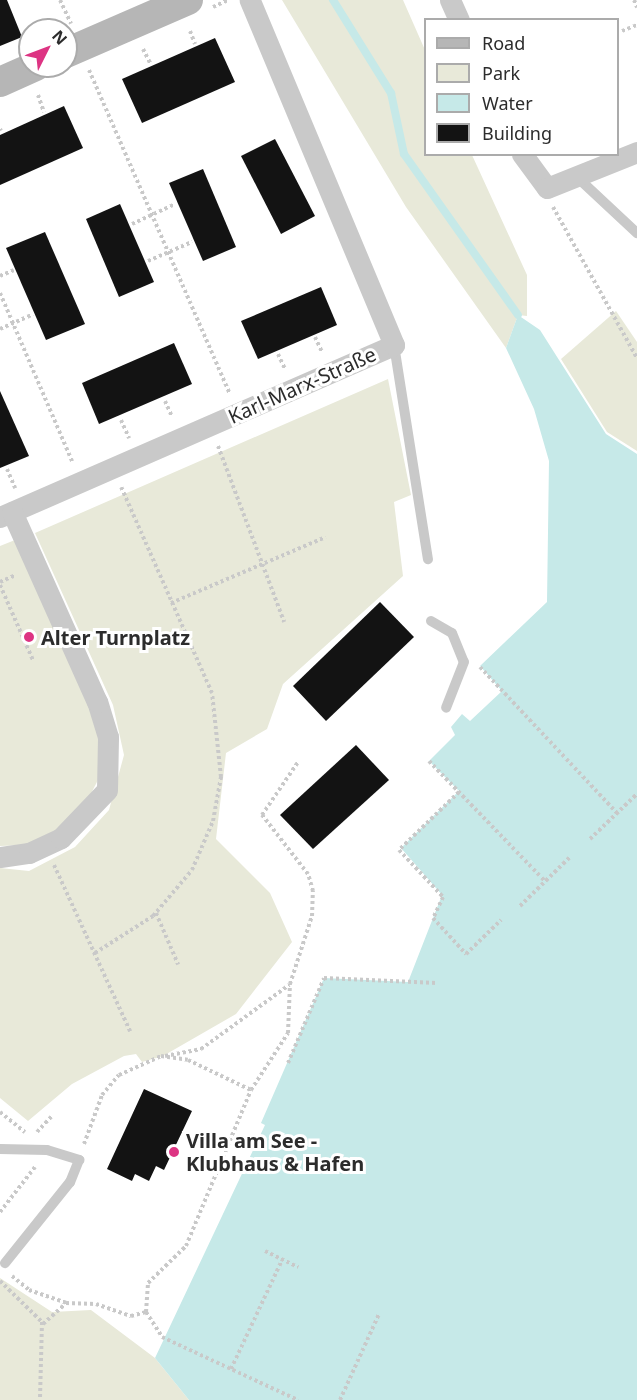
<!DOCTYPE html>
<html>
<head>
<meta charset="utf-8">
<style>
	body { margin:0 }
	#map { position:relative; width:637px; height:1400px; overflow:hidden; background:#fff; font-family:"Noto Sans",sans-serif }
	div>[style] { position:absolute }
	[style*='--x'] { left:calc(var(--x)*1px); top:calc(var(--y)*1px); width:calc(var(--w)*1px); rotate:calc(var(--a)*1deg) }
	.green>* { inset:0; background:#e8e9d9 }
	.water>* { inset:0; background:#c6e9e8 }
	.stream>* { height:8px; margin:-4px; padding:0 4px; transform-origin:4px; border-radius:4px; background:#c6e9e8 }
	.building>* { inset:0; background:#131313 }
	.path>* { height:4px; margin-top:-2px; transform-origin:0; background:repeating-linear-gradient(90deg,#c9c9c9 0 3px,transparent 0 6px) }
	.service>* { height:10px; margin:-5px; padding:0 5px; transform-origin:5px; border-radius:5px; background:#c9c9c9 }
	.minor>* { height:21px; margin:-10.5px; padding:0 10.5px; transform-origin:10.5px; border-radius:10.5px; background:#c9c9c9 }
	.secondary>* { height:30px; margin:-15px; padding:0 15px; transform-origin:15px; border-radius:15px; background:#b6b6b6 }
	.dots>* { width:16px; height:16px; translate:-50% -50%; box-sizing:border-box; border:3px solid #fff; border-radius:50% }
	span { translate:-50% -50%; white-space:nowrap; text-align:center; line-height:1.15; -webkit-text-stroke:6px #fff; paint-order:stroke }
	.street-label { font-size:20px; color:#2c2c2c }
	.poi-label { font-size:20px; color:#2c2c2c; font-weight:700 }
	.left { translate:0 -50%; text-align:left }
	.legend { position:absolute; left:424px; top:18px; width:195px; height:138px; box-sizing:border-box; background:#fff; border:2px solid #ababab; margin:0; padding:8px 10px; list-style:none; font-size:18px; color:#2c2c2c }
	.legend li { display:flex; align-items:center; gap:12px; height:30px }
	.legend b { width:30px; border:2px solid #ababab }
	.north { position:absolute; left:18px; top:18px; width:60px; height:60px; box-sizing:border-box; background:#fff; border:2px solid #ababab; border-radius:50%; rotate:48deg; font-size:16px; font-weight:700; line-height:24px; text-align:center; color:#2c2c2c }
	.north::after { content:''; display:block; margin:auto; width:21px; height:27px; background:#dd3483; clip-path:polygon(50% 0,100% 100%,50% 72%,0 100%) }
</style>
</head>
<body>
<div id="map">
	<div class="green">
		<div style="clip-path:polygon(282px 0,403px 0,425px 50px,426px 154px,472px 155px,527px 275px,527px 316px,518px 315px,506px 348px,406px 207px)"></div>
		<div style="clip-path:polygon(616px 311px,637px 342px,637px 451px,607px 432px,561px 359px)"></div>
		<div style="clip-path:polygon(388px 379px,411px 495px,394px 502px,403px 576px,283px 684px,267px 729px,226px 753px,216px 839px,270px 893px,292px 942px,236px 1014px,163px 1056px,142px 1062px,136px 1054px,124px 1056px,72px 1084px,28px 1121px,0 1098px,0 868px,29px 871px,75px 847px,109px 810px,124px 755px,113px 705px,35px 533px)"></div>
		<div style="clip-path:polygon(15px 540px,103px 738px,98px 780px,84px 807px,58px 832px,24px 845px,0 846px,0 546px)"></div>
		<div style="clip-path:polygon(0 1278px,52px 1312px,91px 1310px,155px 1358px,189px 1400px,0 1400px)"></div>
	</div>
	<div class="water">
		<div style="clip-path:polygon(518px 315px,540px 330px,606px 434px,637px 454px,637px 1400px,189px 1400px,155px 1358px,265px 1125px,261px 1123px,324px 978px,408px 982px,442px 895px,401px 848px,459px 791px,429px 761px,455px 735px,451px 727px,462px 714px,470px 721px,502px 691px,480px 666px,547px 602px,549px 461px,534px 409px,506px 348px)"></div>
	</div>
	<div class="stream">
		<div style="--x:333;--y:0;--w:110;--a:58.1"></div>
		<div style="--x:391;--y:93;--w:62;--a:78"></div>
		<div style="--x:404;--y:154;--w:197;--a:54.7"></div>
	</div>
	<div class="building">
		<div style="clip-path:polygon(0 0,7px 0,22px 37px,0 46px)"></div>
		<div style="clip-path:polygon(215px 38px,235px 82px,142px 123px,122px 79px)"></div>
		<div style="clip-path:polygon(64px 106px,83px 148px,0 185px,0 135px)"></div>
		<div style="clip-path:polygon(275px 139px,315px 216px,281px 234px,241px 156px)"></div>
		<div style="clip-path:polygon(203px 169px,236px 247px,203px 261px,169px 183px)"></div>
		<div style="clip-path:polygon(120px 204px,154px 282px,119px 297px,86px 219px)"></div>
		<div style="clip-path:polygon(45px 232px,85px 324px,46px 340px,6px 248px)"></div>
		<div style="clip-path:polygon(321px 287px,337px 325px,258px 359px,241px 321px)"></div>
		<div style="clip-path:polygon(174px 343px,192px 384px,99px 424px,82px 383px)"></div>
		<div style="clip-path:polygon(0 391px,29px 456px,0 468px)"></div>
		<div style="clip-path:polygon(380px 602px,414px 637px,326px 721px,293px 686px)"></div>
		<div style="clip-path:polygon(356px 745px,389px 780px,313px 849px,280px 815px)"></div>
		<div style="clip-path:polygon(144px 1089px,192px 1111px,164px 1170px,156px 1166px,149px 1181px,135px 1174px,132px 1181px,107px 1169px)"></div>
	</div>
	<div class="path">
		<div style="--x:60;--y:0;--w:26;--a:65"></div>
		<div style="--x:634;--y:0;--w:8;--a:67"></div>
		<div style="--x:213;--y:7;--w:17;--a:-25"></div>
		<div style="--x:190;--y:31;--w:14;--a:69"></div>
		<div style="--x:622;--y:31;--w:16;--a:-22"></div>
		<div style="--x:143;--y:49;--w:16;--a:63"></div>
		<div style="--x:89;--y:70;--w:353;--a:66.5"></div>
		<div style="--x:38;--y:95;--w:18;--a:71"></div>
		<div style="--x:0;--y:129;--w:2;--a:63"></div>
		<div style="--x:553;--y:207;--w:173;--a:60.9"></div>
		<div style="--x:132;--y:224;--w:47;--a:-24.9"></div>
		<div style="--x:148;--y:261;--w:48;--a:-23.4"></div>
		<div style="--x:0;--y:276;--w:15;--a:-23"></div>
		<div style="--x:0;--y:293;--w:183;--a:66.8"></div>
		<div style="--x:0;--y:329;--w:36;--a:-24"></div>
		<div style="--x:315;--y:337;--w:17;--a:65"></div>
		<div style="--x:278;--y:354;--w:17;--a:65"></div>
		<div style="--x:165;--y:401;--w:17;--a:66"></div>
		<div style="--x:121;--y:420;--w:20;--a:66"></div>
		<div style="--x:218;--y:446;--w:188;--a:69.4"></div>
		<div style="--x:7;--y:469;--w:21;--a:67"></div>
		<div style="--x:0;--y:582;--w:17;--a:-24"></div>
		<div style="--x:0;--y:585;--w:82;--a:66.3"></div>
		<div style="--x:171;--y:603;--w:168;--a:-23.1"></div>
		<div style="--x:480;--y:667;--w:200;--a:46.8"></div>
		<div style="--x:429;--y:761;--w:167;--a:46"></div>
		<div style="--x:459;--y:792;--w:83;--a:136"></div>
		<div style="--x:399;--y:850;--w:64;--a:46.9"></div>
		<div style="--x:443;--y:897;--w:23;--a:115"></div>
		<div style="--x:433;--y:918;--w:49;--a:47.5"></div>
		<div style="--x:466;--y:954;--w:49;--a:-44.2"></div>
		<div style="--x:590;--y:839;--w:65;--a:-43.8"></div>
		<div style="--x:54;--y:865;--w:183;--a:65.4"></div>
		<div style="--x:520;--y:906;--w:70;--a:-44.4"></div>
		<div style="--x:156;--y:913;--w:56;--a:66.7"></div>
		<div style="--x:95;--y:953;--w:69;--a:-32.5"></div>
		<div style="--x:153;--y:916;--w:60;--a:-49.7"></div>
		<div style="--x:192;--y:870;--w:53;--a:-66.8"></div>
		<div style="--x:213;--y:821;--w:45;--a:-79.7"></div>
		<div style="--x:221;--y:777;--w:84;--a:-96.1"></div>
		<div style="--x:212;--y:693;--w:225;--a:-113.8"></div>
		<div style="--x:165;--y:1056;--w:37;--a:-11"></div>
		<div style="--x:201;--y:1049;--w:109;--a:-36"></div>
		<div style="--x:288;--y:1063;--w:92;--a:-67"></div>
		<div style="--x:324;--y:978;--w:113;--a:2.5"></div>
		<div style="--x:0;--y:1112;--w:32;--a:39"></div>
		<div style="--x:37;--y:1132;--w:21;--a:-47"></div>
		<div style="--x:84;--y:1144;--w:52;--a:-69.8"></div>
		<div style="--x:102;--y:1095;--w:26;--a:-50"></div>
		<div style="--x:119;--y:1075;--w:46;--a:-24.3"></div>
		<div style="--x:161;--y:1056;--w:27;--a:8"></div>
		<div style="--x:188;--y:1060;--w:70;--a:25.5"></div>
		<div style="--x:0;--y:1212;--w:57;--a:-52.1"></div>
		<div style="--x:265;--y:1251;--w:37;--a:26"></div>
		<div style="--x:12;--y:1276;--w:22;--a:39"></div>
		<div style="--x:29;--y:1290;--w:39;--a:19"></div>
		<div style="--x:66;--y:1303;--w:30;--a:2"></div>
		<div style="--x:96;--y:1304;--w:37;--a:19"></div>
		<div style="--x:131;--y:1316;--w:16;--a:-15"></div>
		<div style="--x:146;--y:1312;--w:29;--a:-86"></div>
		<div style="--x:148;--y:1283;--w:53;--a:-44.2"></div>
		<div style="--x:186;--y:1246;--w:169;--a:-67.4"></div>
		<div style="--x:251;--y:1090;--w:68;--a:-57"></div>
		<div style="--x:288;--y:1033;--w:49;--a:-87.7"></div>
		<div style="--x:290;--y:984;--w:71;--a:-72.1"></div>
		<div style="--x:312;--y:916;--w:25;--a:-88"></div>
		<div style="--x:313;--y:891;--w:18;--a:-106"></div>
		<div style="--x:308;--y:874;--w:75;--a:-127.9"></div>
		<div style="--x:262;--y:815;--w:64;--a:-55.8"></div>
		<div style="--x:0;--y:1281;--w:59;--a:44.3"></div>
		<div style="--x:42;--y:1322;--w:78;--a:91.5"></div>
		<div style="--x:146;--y:1312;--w:30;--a:57"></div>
		<div style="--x:162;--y:1337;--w:150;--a:24.9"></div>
		<div style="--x:43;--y:1324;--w:31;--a:-42"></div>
		<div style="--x:231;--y:1369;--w:120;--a:-64.9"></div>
		<div style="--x:340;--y:1400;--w:94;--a:-65.6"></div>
	</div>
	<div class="service">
		<div style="--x:578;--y:178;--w:81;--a:43"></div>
		<div style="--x:394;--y:345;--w:217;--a:81"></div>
		<div style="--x:431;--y:621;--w:24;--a:30"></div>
		<div style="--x:452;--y:633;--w:31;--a:68"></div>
		<div style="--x:464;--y:662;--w:49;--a:111.4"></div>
		<div style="--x:0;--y:1149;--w:47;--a:1.2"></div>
		<div style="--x:47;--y:1150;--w:34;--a:17"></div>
		<div style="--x:79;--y:1160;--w:24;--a:112"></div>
		<div style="--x:70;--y:1182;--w:104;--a:128.7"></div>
	</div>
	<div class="minor">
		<div style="--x:450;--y:0;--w:22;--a:66"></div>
		<div style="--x:522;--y:154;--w:42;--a:53.7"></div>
		<div style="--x:547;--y:188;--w:97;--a:-21.8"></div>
		<div style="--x:0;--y:517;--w:430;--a:-23.6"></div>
		<div style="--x:394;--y:345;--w:374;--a:-112.7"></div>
		<div style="--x:0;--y:857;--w:29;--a:-8"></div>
		<div style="--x:29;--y:853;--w:35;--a:-25"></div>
		<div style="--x:61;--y:838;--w:66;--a:-46.2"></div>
		<div style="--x:107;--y:790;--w:53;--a:-88.9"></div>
		<div style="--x:108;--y:737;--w:37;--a:-107"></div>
		<div style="--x:97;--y:702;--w:208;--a:-114.1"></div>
	</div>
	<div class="secondary">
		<div style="--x:66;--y:53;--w:133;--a:-23.5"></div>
		<div style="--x:0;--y:82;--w:39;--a:-24"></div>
	</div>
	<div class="dots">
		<div style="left:29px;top:637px;background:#dd3483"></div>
		<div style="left:174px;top:1152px;background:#dd3483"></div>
	</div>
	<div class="street-label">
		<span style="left:302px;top:385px;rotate:-24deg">Karl-Marx-Straße</span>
	</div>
	<div class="poi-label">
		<span class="left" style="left:41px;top:637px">Alter Turnplatz</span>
		<span class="left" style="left:186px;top:1152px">Villa am See -<br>Klubhaus &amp; Hafen</span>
	</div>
	<ul class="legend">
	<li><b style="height:8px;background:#b6b6b6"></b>Road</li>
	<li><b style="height:16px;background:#e8e9d9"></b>Park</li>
	<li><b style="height:16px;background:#c6e9e8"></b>Water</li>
	<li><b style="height:16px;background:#131313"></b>Building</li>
	</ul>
	<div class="north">N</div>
</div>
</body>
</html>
